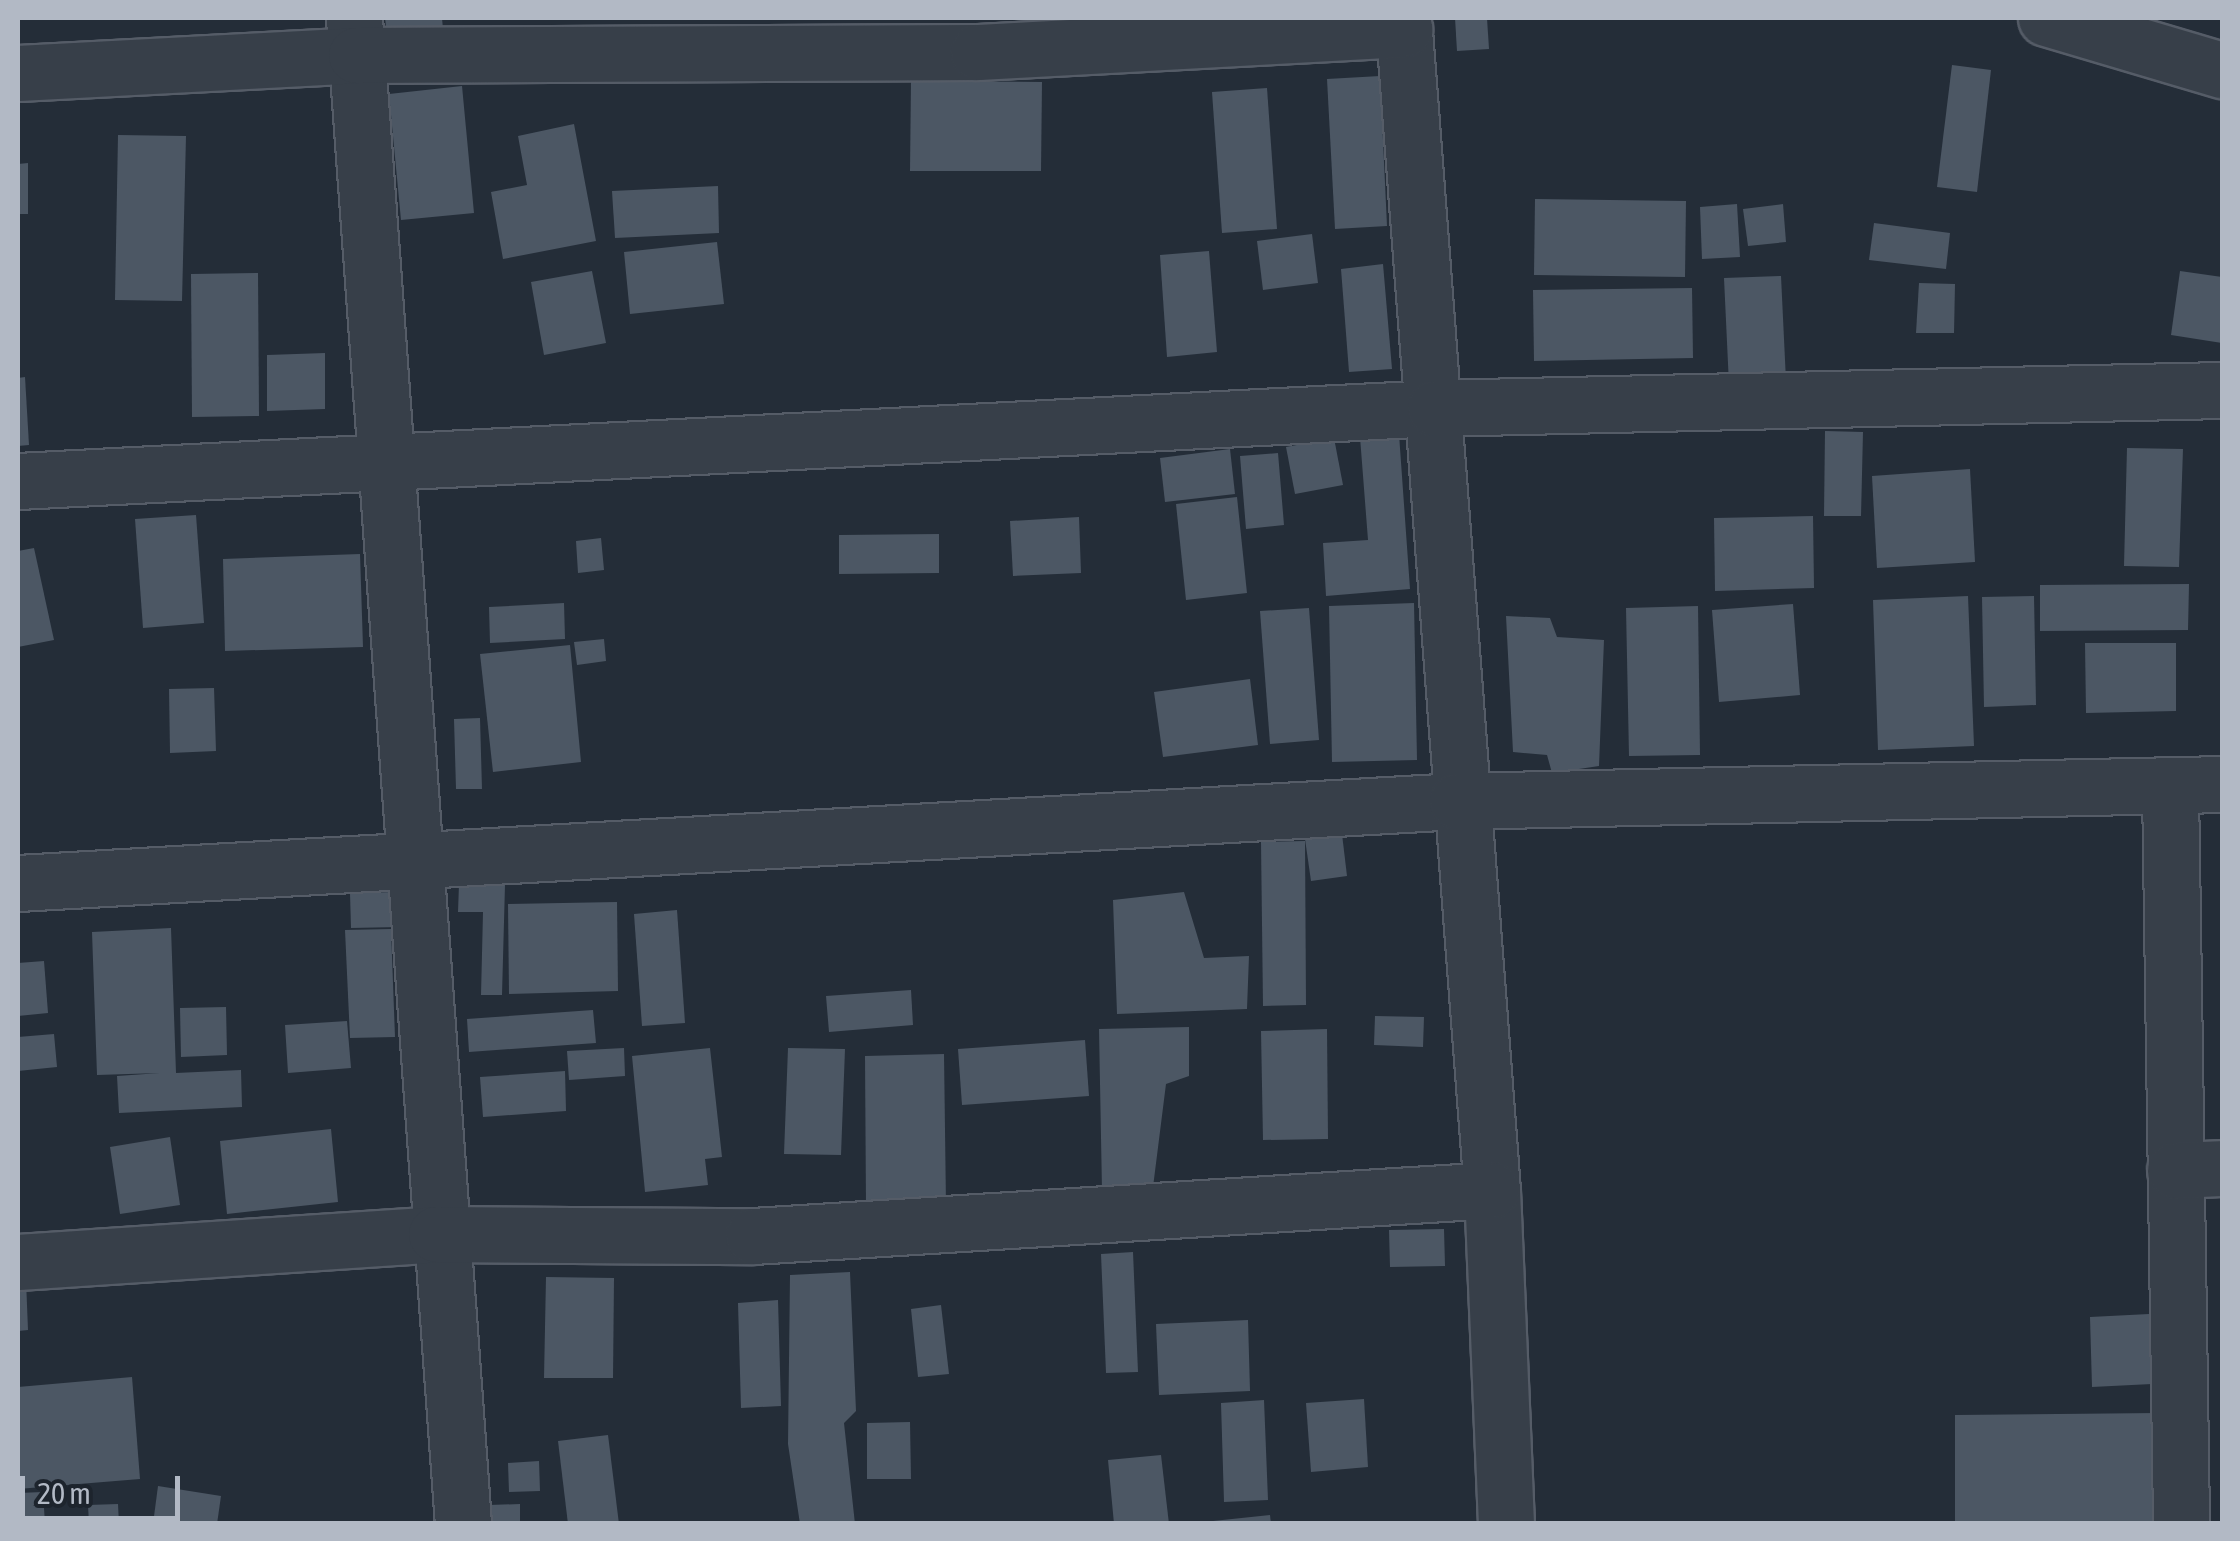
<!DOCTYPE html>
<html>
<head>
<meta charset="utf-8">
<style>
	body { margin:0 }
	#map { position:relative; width:2240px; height:1541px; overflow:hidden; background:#242d38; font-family:"Asap Condensed",sans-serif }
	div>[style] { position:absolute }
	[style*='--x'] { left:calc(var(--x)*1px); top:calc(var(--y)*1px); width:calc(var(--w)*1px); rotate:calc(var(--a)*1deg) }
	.building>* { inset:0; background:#4c5764 }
	.roads { filter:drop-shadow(2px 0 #555c67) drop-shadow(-2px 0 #555c67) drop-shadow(0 2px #555c67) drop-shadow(0 -2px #555c67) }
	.street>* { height:55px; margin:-27.5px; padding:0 27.5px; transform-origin:27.5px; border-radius:27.5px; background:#373f49 }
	span { translate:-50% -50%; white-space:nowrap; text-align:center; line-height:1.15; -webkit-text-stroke:9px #1d242d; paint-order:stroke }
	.frame { position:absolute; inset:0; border:20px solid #b2b9c5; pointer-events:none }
	.scale { position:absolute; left:20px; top:1476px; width:160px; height:45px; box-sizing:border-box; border:5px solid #b2b9c5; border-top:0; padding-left:12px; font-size:30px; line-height:35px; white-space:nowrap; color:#b2b9c5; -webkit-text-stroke:8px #1d242d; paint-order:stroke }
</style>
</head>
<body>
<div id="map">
	<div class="building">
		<div style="clip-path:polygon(385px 18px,442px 18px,443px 29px,387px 34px)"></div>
		<div style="clip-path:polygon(1455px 18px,1487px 18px,1489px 49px,1457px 51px)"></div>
		<div style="clip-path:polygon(1952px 65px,1991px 70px,1977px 192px,1937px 187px)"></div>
		<div style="clip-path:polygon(1380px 76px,1387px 226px,1335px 229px,1327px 79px)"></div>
		<div style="clip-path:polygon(911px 81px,1042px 82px,1041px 171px,910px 171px)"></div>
		<div style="clip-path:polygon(462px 86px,474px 213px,401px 220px,389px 94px)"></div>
		<div style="clip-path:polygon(1267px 88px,1277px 229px,1222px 233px,1212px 92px)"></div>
		<div style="clip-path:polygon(574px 124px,596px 241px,503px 259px,491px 192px,527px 185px,518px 136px)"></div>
		<div style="clip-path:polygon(118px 135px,186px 136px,182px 301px,115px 300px)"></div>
		<div style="clip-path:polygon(28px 163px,28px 214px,18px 214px,18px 164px)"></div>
		<div style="clip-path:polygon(718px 186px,719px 233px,615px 238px,612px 191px)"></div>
		<div style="clip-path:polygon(1535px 199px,1686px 201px,1685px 277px,1534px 275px)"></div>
		<div style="clip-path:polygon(1737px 204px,1740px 257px,1702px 259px,1700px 207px)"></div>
		<div style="clip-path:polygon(1783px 204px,1786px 242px,1748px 246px,1743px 209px)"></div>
		<div style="clip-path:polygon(1874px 223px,1950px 233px,1946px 269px,1869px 260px)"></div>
		<div style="clip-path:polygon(1312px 234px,1318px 283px,1263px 290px,1257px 241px)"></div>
		<div style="clip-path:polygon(717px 242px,724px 304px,630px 314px,624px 252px)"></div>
		<div style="clip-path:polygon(1209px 251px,1217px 352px,1167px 357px,1160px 255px)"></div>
		<div style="clip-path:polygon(1383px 264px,1392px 369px,1349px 372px,1341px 269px)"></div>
		<div style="clip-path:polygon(592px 271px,606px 343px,544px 355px,531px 282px)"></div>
		<div style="clip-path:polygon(2180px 271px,2222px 277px,2222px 343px,2171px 335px)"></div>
		<div style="clip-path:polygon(258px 273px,259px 416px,192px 417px,191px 274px)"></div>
		<div style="clip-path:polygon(1781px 276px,1786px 381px,1729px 385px,1724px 278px)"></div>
		<div style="clip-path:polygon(1919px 283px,1955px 284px,1954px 333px,1916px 333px)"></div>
		<div style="clip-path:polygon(1692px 288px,1693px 358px,1534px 361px,1533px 290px)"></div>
		<div style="clip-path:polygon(325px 353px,325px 409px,267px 411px,267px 355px)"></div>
		<div style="clip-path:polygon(25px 377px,29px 445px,18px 446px,18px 378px)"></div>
		<div style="clip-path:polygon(1825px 431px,1863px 432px,1861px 516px,1824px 516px)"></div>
		<div style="clip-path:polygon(1399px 434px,1410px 589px,1326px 596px,1323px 543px,1368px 540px,1360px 437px)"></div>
		<div style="clip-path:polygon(1334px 438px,1343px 485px,1295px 494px,1286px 447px)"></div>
		<div style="clip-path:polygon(2127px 448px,2183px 449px,2179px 567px,2124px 566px)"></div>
		<div style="clip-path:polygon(1230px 449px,1235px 494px,1165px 502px,1160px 458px)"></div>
		<div style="clip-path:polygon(1278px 453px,1284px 525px,1246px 529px,1240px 456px)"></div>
		<div style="clip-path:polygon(1970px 469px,1975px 562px,1877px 568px,1872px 476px)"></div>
		<div style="clip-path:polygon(1237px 497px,1247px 593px,1186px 600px,1176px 504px)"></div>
		<div style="clip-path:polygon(196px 515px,204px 623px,143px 628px,135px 519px)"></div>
		<div style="clip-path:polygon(1813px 516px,1814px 588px,1715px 591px,1714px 518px)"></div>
		<div style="clip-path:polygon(1079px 517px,1081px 573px,1013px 576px,1010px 521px)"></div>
		<div style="clip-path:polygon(939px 534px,939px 573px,839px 574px,839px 535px)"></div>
		<div style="clip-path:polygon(601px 538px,604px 570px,578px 573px,576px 541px)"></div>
		<div style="clip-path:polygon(34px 548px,54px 640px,18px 647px,18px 551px)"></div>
		<div style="clip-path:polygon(360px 554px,363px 647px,225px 651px,223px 559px)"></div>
		<div style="clip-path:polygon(2189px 584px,2188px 630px,2040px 631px,2040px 585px)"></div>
		<div style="clip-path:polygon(1968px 596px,1974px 746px,1878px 750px,1873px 600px)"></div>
		<div style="clip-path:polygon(2034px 596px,2036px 705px,1984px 707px,1982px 597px)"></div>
		<div style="clip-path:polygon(564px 603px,565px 639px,490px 643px,489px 607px)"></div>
		<div style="clip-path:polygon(1414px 603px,1417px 760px,1332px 762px,1329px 606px)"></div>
		<div style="clip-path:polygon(1793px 604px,1800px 695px,1719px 702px,1712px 610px)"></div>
		<div style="clip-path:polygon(1698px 606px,1700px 755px,1629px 756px,1626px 608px)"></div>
		<div style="clip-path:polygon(1309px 608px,1319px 740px,1270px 744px,1260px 611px)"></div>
		<div style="clip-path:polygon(1506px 616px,1550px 618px,1557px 637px,1604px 640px,1599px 766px,1552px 773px,1547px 755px,1513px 752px)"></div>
		<div style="clip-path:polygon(604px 639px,606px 661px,577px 665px,574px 642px)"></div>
		<div style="clip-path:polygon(2085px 643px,2176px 643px,2176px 711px,2086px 713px)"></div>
		<div style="clip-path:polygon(570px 645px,581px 762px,493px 772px,480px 654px)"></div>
		<div style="clip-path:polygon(1250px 679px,1258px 745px,1163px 757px,1154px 692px)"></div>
		<div style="clip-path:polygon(214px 688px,216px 751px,170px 753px,169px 689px)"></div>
		<div style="clip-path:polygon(480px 718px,482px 789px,456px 789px,454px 719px)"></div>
		<div style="clip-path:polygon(1342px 834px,1347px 876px,1311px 881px,1305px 839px)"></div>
		<div style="clip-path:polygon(1305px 841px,1306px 1005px,1263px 1006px,1261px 842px)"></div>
		<div style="clip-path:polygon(459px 884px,505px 885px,502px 995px,481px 995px,483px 912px,458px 912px)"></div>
		<div style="clip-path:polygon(398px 892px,399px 927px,351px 928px,350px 893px)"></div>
		<div style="clip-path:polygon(1184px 892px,1204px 958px,1249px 956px,1247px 1009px,1117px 1014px,1113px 900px)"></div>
		<div style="clip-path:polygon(617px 902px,618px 991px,509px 994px,508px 904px)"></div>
		<div style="clip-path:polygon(677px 910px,685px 1023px,642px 1026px,634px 914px)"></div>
		<div style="clip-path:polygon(171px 928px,176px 1073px,241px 1070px,242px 1107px,119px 1113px,117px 1076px,160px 1073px,97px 1075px,92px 932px)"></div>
		<div style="clip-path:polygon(391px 929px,395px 1037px,350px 1038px,345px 930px)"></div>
		<div style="clip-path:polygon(44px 961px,48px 1013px,18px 1016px,18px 963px)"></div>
		<div style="clip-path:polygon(911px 990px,913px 1025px,829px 1032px,826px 996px)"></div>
		<div style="clip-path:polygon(226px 1007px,227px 1055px,181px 1057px,180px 1008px)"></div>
		<div style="clip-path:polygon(593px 1010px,596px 1043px,469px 1052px,467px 1019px)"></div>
		<div style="clip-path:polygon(1375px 1016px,1424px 1017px,1423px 1047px,1374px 1045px)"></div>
		<div style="clip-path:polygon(347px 1021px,351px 1068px,288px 1073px,285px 1025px)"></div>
		<div style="clip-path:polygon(1189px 1027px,1189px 1076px,1166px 1084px,1152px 1195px,1102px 1191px,1099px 1029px)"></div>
		<div style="clip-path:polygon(1327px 1029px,1328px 1139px,1263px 1140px,1261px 1031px)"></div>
		<div style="clip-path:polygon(54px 1034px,57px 1067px,18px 1071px,18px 1037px)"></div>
		<div style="clip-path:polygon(1085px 1040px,1089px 1096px,962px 1105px,958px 1049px)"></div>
		<div style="clip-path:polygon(624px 1048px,625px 1076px,569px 1080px,567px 1051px)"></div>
		<div style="clip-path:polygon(710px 1048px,722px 1157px,705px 1159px,708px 1185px,645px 1192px,632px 1056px)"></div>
		<div style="clip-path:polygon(788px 1048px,845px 1049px,841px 1155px,784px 1154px)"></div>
		<div style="clip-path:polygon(944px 1054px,946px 1206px,866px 1207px,865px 1056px)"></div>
		<div style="clip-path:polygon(565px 1071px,566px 1111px,483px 1117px,480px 1077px)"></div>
		<div style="clip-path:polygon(331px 1129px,338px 1202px,227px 1214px,220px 1141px)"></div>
		<div style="clip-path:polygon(170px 1137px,180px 1205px,120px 1214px,110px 1147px)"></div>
		<div style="clip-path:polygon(1444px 1229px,1445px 1266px,1390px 1267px,1389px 1230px)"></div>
		<div style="clip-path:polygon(1133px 1252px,1138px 1372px,1106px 1373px,1101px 1254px)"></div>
		<div style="clip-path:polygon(850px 1272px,856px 1411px,844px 1423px,855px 1524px,800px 1524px,788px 1444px,790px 1275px)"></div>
		<div style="clip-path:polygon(546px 1277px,614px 1278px,613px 1378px,544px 1378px)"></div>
		<div style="clip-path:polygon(26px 1280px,28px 1330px,18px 1331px,18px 1281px)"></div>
		<div style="clip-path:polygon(778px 1300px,781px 1406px,741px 1408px,738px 1303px)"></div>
		<div style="clip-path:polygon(941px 1305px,949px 1374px,918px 1377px,911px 1309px)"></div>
		<div style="clip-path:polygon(2149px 1314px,2152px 1384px,2092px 1387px,2090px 1317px)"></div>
		<div style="clip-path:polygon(1248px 1320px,1250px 1391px,1159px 1395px,1156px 1324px)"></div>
		<div style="clip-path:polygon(132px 1377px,140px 1479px,18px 1489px,18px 1387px)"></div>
		<div style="clip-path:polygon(1364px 1399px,1368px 1467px,1311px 1472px,1306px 1403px)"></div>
		<div style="clip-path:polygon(1264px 1400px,1268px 1500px,1224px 1502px,1221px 1403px)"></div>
		<div style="clip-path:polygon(2158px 1413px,2158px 1524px,1955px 1524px,1955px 1415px)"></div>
		<div style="clip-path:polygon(910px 1422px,911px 1479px,867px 1479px,867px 1423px)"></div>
		<div style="clip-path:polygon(608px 1435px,619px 1524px,568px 1524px,558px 1441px)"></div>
		<div style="clip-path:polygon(1161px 1455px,1169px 1524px,1114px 1524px,1108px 1460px)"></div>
		<div style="clip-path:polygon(539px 1461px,540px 1491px,509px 1492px,508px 1463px)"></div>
		<div style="clip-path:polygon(158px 1486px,221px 1496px,217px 1524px,153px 1524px)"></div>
		<div style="clip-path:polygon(43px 1492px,45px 1524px,18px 1524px,18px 1493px)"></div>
		<div style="clip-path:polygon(118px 1504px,119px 1524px,89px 1524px,88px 1505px)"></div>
		<div style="clip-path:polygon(520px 1504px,520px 1524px,490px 1524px,489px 1505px)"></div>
		<div style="clip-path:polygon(1270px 1515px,1271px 1524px,1213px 1524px,1213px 1521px)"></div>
	</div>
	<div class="roads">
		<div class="street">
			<div style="--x:354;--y:18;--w:1510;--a:85.86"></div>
			<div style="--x:1403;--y:18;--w:1175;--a:85.66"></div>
			<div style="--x:1492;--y:1190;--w:334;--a:87.6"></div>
			<div style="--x:2046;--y:18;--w:184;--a:16.5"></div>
			<div style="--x:18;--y:73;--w:338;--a:-3"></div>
			<div style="--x:356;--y:55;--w:622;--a:-0.28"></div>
			<div style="--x:978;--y:52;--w:427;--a:-3.1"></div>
			<div style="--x:18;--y:481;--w:1419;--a:-2.95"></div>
			<div style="--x:1435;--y:408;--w:787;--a:-1.31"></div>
			<div style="--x:2170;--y:787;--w:737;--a:89.14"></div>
			<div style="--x:18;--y:883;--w:1441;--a:-3.26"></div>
			<div style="--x:1457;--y:801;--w:765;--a:-1.27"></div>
			<div style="--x:2175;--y:1170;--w:47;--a:-2.4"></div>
			<div style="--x:18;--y:1262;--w:419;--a:-3.8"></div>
			<div style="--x:436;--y:1234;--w:317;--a:0.4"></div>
			<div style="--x:753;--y:1236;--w:740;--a:-3.56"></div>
		</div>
	</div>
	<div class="frame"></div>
	<div class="scale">20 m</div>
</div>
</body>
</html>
